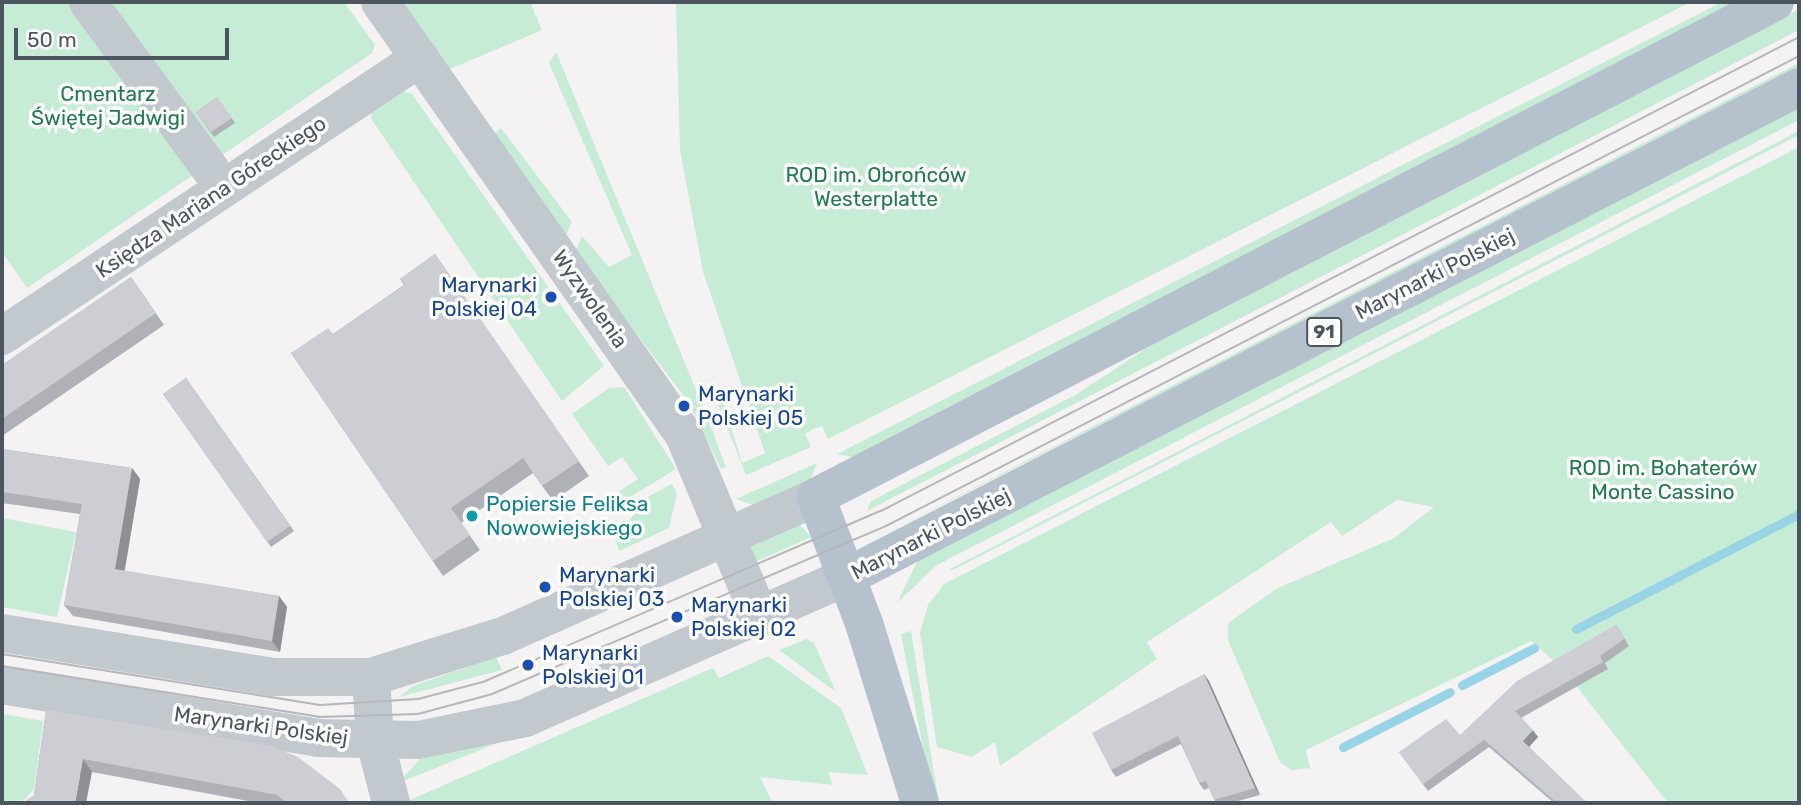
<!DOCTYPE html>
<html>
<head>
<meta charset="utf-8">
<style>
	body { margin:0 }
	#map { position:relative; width:1801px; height:805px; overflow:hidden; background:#f4f2f2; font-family:Rubik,sans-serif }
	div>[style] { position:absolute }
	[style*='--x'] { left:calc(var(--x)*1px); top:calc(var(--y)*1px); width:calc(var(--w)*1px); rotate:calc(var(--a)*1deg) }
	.green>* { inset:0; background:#c6ecd5 }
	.stream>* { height:9px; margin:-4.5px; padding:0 4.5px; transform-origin:4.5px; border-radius:4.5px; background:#98d4e5 }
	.minor>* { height:38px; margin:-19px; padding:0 19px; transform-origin:19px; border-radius:19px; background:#c1c9cf }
	.major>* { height:38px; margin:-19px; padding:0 19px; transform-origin:19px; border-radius:19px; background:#b5c1cd }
	.tram>* { height:2px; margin:-1px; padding:0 1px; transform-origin:1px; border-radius:1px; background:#b5b7bb }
	.wall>* { inset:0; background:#afb1b6 }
	.shaded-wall>* { inset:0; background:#8f9094 }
	.building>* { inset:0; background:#ccced4 }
	.dots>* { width:19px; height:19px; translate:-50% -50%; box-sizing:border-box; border:4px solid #fff; border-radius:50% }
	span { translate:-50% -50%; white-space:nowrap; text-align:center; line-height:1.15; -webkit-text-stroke:7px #fff; paint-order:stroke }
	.shield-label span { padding:2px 5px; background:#fff; border:2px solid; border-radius:5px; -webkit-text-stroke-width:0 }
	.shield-label { font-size:19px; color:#4b555e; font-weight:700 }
	.park-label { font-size:21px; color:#217a4e }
	.street-label { font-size:21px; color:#4b555e }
	.transit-label { font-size:21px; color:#164399 }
	.right { translate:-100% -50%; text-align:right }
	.left { translate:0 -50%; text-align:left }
	.culture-label { font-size:21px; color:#0d838f }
	.frame { position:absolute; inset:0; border:4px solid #4b555e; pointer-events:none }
	.scale { position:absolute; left:14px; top:28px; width:215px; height:32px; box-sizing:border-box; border:4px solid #4b555e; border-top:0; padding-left:9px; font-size:21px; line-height:24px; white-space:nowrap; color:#4b555e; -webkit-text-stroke:5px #fff; paint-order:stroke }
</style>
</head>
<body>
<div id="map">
	<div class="green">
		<div style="clip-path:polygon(2px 2px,344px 2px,375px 45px,372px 53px,27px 288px,2px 252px)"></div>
		<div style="clip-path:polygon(401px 2px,530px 2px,542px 30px,450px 69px)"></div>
		<div style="clip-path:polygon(676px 2px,1691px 2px,828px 439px,822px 426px,813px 429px,805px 434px,811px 447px,746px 475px,714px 395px,721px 393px,742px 463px,765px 453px,703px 272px,680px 150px)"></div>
		<div style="clip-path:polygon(1722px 2px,1744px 2px,856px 458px,837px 454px)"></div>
		<div style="clip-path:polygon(1799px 9px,1799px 30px,867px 511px,871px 501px,1077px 394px,1168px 334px)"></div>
		<div style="clip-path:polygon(556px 52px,706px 414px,726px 467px,721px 469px,689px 403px,575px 252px,582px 236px,609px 267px,632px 255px,549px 63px)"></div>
		<div style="clip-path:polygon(1799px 63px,1799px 71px,880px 536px)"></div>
		<div style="clip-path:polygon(400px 90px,412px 94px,604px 366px,562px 401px,372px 120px,370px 107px)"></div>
		<div style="clip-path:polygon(1799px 105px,1799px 120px,937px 565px,897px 603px,919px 558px)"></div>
		<div style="clip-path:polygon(501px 128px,572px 222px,565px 238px,492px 136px)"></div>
		<div style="clip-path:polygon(1799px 131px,1799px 135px,951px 571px,950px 569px)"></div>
		<div style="clip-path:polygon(1799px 147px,1799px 803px,1668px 803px,1562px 668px,1531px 641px,1306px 750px,1310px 768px,1291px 770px,1280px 762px,1228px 640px,1228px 623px,1276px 589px,1394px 538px,1434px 507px,1397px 500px,1342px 536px,1331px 522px,1147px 642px,1157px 659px,1000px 766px,995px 742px,971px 757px,937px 747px,920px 633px,928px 605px,944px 584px)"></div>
		<div style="clip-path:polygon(624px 387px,676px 469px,622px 502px,615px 494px,638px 479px,622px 457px,608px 466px,572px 414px,609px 388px)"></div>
		<div style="clip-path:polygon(817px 463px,810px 480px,753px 505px,736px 499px)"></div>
		<div style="clip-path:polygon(672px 484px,677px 494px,669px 528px,619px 551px,615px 538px,649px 496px)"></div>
		<div style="clip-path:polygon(2px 518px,76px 532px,57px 617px,2px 607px)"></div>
		<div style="clip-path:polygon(800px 525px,811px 537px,753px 563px,752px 546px)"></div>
		<div style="clip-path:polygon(911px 631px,937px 791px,940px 803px,931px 790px,901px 634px)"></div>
		<div style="clip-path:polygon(807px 639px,814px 643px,836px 692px,779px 650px)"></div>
		<div style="clip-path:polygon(768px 656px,841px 708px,868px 775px,828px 772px,833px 785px,760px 777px,773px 803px,403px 803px,713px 668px,719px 678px)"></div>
		<div style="clip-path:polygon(496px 657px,502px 670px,399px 697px,413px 686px)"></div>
		<div style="clip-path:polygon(2px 714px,43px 721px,34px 789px,21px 803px,2px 802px)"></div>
		<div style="clip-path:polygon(505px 740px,406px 780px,401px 780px,426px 752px)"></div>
	</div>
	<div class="stream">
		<div style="--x:1576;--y:629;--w:251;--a:-27.3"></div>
		<div style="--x:1462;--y:685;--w:81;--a:-27.2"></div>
		<div style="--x:1343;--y:747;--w:120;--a:-27.2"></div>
	</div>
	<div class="minor">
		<div style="--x:88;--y:2;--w:208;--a:53.8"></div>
		<div style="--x:380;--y:2;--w:529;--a:54.93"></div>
		<div style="--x:684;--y:435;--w:198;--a:67.4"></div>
		<div style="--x:2;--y:336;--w:502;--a:-33.63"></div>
		<div style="--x:2;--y:633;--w:276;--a:9.2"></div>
		<div style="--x:274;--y:677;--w:97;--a:0"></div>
		<div style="--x:371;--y:677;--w:138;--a:-17.3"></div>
		<div style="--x:503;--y:636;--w:342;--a:-23.9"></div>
		<div style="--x:371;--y:677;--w:64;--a:86.4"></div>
		<div style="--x:375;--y:741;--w:64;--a:75.5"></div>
		<div style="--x:2;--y:685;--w:320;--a:9.5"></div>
		<div style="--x:318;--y:738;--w:100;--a:1.1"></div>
		<div style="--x:418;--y:740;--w:109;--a:-11.6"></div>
		<div style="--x:525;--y:718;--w:353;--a:-23.7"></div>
	</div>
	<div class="major">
		<div style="--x:848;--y:576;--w:1069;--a:-27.21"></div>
		<div style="--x:920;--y:803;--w:185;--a:-107.3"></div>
		<div style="--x:865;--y:626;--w:138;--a:-110.8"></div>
		<div style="--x:816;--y:497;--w:1079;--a:-27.3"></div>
	</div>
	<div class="tram">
		<div style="--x:2;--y:654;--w:322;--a:9.1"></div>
		<div style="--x:320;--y:705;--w:98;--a:-3.5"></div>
		<div style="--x:418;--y:699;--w:67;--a:-14.7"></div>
		<div style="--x:483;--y:682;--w:433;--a:-23.3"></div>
		<div style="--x:881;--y:511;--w:1033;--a:-27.31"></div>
		<div style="--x:2;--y:666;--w:321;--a:9.1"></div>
		<div style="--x:319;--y:717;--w:99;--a:-1.7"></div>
		<div style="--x:418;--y:714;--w:77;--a:-15.1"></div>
		<div style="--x:492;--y:694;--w:428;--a:-23.1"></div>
		<div style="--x:886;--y:526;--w:1027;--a:-27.24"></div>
	</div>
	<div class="wall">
		<div style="clip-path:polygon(217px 97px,235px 123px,214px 137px,196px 112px)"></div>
		<div style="clip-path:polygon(435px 254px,589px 476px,553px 501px,533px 473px,461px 523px,480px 550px,443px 576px,291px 353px,333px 334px,404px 285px,400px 279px)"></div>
		<div style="clip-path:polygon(131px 277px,164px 325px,2px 436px,2px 365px)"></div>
		<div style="clip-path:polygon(186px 378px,294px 531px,271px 547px,163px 394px)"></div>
		<div style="clip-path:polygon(2px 449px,132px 468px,140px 479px,124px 571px,279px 596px,287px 607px,280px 652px,73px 616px,64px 605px,80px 514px,2px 503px)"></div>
		<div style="clip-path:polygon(1616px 625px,1629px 646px,1605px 663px,1608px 669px,1521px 718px,1538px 737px,1529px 747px,1587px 803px,1554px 803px,1489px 747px,1428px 791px,1399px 752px,1460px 735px)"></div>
		<div style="clip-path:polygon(1204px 674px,1209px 681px,1260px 795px,1231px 803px,1216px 803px,1209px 788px,1204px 790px,1199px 783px,1181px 744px,1116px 777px,1111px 770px)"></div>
		<div style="clip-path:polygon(46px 710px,350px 803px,259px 803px,92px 772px,34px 795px)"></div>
	</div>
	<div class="shaded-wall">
		<div style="clip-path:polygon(132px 468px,140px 479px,123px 581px,115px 569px)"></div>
		<div style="clip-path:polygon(279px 596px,287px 607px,280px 652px,272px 641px)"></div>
		<div style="clip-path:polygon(1204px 674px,1209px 681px,1260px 795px,1255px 788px)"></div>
		<div style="clip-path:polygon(1533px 730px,1538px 737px,1528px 748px,1523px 741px)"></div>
		<div style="clip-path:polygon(83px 759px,92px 772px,86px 803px,75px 803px)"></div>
	</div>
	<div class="building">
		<div style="clip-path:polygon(217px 97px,232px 118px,211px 132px,196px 112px)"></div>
		<div style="clip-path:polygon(435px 254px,579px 461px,542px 486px,523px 458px,451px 508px,470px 535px,433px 561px,291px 353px,328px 328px,333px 334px,405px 285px,400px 279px)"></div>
		<div style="clip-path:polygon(131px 277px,156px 313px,2px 419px,2px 365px)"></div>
		<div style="clip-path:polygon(186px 378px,290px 526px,267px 542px,163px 394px)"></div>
		<div style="clip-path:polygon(2px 449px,132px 468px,115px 569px,279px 596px,272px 641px,64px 605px,82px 504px,2px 492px)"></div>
		<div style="clip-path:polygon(1616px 625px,1624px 639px,1600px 656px,1603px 662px,1515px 711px,1533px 730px,1523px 741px,1587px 803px,1557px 803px,1484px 740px,1423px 784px,1399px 752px,1446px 719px,1460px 735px,1517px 681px)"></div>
		<div style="clip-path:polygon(1204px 674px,1255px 788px,1214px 800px,1206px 781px,1199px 783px,1178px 736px,1111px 770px,1092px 733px)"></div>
		<div style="clip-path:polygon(46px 710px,271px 746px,298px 757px,340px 789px,349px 803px,287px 803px,277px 795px,83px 759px,75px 803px,22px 803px,34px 795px)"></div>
	</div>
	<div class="dots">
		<div style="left:551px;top:297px;background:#1a4fb4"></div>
		<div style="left:684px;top:406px;background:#1a4fb4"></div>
		<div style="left:472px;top:516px;background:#0f9aa8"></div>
		<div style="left:545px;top:587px;background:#1a4fb4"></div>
		<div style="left:677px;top:617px;background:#1a4fb4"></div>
		<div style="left:528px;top:665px;background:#1a4fb4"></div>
	</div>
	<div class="shield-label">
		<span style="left:1324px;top:332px">91</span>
	</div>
	<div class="park-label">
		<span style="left:108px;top:106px">Cmentarz<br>Świętej Jadwigi</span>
		<span style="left:876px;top:187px">ROD im. Obrońców<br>Westerplatte</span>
		<span style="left:1663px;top:480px">ROD im. Bohaterów<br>Monte Cassino</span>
	</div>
	<div class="street-label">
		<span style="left:211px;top:197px;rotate:-34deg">Księdza Mariana Góreckiego</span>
		<span style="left:1435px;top:274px;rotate:-27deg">Marynarki Polskiej</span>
		<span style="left:590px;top:299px;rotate:55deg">Wyzwolenia</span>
		<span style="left:931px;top:534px;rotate:-27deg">Marynarki Polskiej</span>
		<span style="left:261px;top:726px;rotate:8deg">Marynarki Polskiej</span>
	</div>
	<div class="transit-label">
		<span class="right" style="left:537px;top:297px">Marynarki<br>Polskiej 04</span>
		<span class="left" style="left:698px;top:406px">Marynarki<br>Polskiej 05</span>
		<span class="left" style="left:559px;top:587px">Marynarki<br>Polskiej 03</span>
		<span class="left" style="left:691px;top:617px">Marynarki<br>Polskiej 02</span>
		<span class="left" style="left:542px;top:665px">Marynarki<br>Polskiej 01</span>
	</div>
	<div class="culture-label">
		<span class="left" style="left:486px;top:516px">Popiersie Feliksa<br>Nowowiejskiego</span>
	</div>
	<div class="frame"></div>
	<div class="scale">50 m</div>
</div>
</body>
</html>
